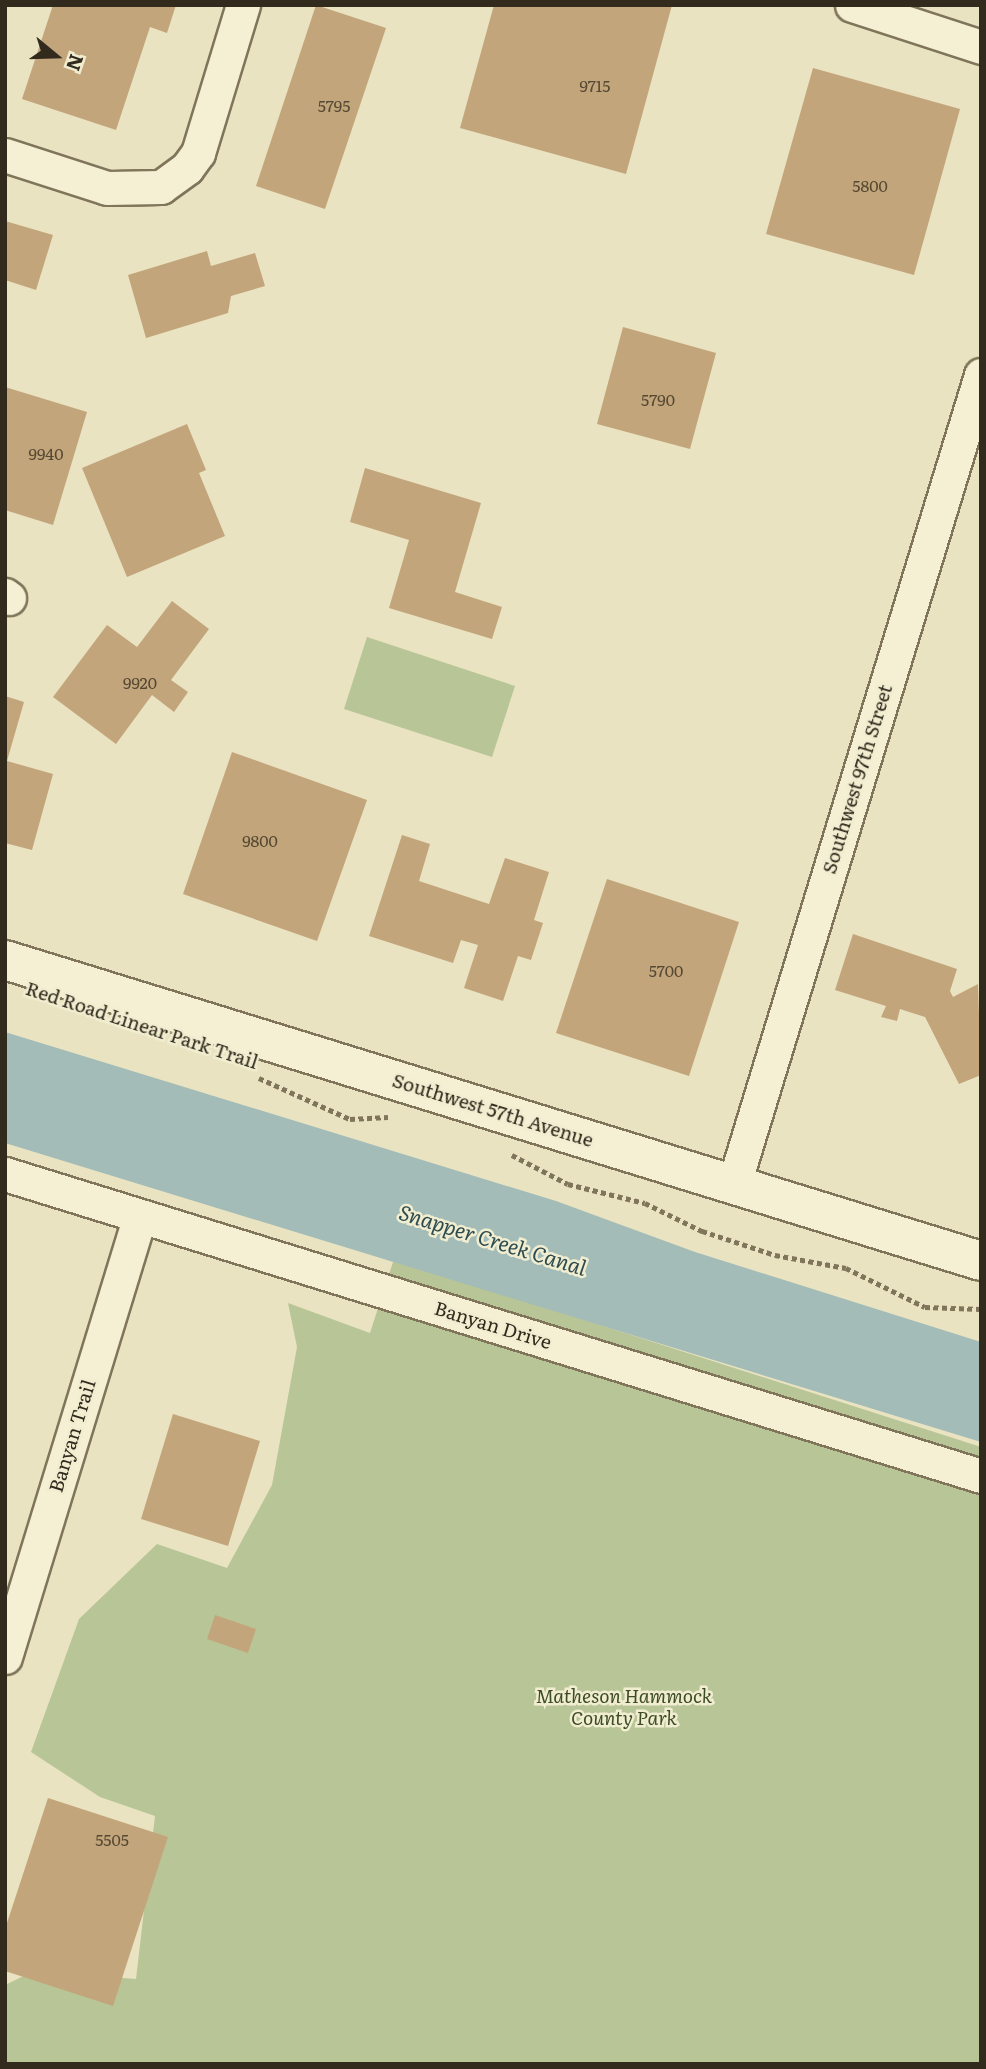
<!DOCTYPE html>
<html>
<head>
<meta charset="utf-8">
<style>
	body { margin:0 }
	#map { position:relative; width:986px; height:2069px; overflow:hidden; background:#e9e3c1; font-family:Literata,serif }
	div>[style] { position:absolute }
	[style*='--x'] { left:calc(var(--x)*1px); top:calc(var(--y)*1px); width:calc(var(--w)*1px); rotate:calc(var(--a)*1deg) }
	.green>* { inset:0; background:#b8c597 }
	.water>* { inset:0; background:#a3bcb8 }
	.building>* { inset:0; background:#c3a57b }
	.path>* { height:4.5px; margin-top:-2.25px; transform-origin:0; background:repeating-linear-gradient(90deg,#80755b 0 5px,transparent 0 8.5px) }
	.roads { filter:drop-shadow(2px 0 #80755b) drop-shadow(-2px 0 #80755b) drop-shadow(0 2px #80755b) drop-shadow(0 -2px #80755b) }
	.street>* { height:33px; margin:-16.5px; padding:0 16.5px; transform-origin:16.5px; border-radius:16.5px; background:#f5f0d3 }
	.secondary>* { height:38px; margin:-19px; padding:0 19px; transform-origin:19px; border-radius:19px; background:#f5f0d3 }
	span { translate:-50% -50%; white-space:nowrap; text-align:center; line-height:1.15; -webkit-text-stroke:5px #f1edd0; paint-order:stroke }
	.number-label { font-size:16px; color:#564934 }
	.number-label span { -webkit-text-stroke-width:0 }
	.street-label { font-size:19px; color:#312a1d }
	.park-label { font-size:19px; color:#3c4c26; font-style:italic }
	.water-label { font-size:21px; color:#2e4c50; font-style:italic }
	.frame { position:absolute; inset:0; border:7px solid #312a1d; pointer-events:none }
	.north { position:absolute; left:21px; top:21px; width:70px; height:70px; -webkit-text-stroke:5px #f1edd0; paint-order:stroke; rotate:109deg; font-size:19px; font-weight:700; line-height:28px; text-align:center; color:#312a1d }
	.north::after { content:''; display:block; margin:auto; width:24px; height:32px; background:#312a1d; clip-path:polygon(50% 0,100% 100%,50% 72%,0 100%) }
</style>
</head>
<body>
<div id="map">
	<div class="green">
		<div style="clip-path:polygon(367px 637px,515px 686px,492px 757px,344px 709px)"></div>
		<div style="clip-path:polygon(394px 1259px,981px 1447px,981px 2064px,5px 2064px,5px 1985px,34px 1971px,136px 1979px,155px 1816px,100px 1797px,31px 1752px,79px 1619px,157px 1544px,227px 1568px,272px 1485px,297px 1347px,288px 1303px,370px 1333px)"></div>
	</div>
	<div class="water">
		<div style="clip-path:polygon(5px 1032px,556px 1201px,695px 1252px,981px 1342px,981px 1442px,5px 1143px)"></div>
	</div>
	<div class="building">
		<div style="clip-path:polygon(53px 5px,176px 5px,167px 33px,150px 27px,116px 130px,22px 99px)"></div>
		<div style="clip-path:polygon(316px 5px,386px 28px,325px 209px,256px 186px)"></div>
		<div style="clip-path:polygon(494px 5px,672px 5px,626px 174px,460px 128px)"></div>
		<div style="clip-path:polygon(813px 68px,960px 109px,914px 275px,766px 234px)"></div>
		<div style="clip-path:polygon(5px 221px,53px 235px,36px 290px,5px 280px)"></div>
		<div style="clip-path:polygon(207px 251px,211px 266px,255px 253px,265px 286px,231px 296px,228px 313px,146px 338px,128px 275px)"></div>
		<div style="clip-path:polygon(623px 327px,716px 353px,690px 449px,597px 424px)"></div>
		<div style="clip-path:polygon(5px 387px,87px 412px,53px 525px,5px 510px)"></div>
		<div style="clip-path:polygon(187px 424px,206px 470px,199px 473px,225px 536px,127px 577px,82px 468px)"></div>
		<div style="clip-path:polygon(365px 468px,481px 503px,455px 592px,502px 607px,492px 639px,389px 608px,409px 540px,350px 522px)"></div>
		<div style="clip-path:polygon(172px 601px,209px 629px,171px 680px,188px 692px,174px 712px,152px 695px,116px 744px,53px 697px,107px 625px,137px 647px)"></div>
		<div style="clip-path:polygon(5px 696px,24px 702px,7px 761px,53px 774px,32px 850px,5px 843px)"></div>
		<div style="clip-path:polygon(232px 752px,367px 800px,317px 941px,183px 894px)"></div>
		<div style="clip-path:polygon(402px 835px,430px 844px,419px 881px,489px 904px,505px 858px,549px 872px,534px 920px,543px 923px,531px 960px,518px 956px,503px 1001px,464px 988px,478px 945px,461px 940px,453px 963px,369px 936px)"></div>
		<div style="clip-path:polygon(607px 879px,739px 922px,689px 1076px,556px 1033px)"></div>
		<div style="clip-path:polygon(853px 934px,957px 969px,950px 991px,953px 997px,978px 984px,981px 1075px,959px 1084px,925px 1017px,900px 1009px,897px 1021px,881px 1017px,886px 1006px,835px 990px)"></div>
		<div style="clip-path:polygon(173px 1414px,260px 1441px,228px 1546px,141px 1519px)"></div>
		<div style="clip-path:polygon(215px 1615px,256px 1629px,248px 1653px,207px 1639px)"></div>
		<div style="clip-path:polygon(48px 1798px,168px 1837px,113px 2006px,5px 1971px,5px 1929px)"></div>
	</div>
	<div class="path">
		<div style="--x:259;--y:1078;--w:100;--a:24.3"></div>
		<div style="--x:350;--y:1119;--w:38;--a:-3"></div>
		<div style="--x:512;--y:1155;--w:63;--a:27.4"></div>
		<div style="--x:568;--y:1184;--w:79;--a:13.9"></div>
		<div style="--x:645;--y:1203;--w:64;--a:26.2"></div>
		<div style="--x:702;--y:1231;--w:77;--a:18.2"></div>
		<div style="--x:775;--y:1255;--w:72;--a:10.4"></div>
		<div style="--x:846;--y:1268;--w:88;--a:26.3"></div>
		<div style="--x:925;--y:1307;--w:56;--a:2"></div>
	</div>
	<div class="roads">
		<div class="street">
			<div style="--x:852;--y:5;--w:136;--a:18"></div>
			<div style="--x:5;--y:155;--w:107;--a:17.9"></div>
			<div style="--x:107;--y:188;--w:54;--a:-1.1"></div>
			<div style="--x:161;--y:187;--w:32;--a:-36"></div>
			<div style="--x:187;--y:168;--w:19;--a:-54"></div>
			<div style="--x:198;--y:153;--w:155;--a:-73.1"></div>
			<div style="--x:5;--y:595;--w:5;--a:37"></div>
			<div style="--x:5;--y:1174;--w:1022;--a:17.19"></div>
			<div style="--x:734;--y:1184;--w:846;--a:-73.02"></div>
			<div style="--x:5;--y:1657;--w:461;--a:-73"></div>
		</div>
		<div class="secondary">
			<div style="--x:5;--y:960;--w:1021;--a:17.14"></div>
		</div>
	</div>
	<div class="number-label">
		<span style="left:595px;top:85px">9715</span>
		<span style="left:334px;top:105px">5795</span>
		<span style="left:870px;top:185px">5800</span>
		<span style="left:658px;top:399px">5790</span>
		<span style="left:46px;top:453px">9940</span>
		<span style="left:140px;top:682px">9920</span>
		<span style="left:260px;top:840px">9800</span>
		<span style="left:666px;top:970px">5700</span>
		<span style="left:112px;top:1839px">5505</span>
	</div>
	<div class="street-label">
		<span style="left:857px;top:779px;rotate:-73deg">Southwest 97th Street</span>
		<span style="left:142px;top:1025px;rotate:18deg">Red Road Linear Park Trail</span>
		<span style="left:493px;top:1110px;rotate:17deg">Southwest 57th Avenue</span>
		<span style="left:493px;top:1325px;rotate:17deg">Banyan Drive</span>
		<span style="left:72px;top:1436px;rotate:-73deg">Banyan Trail</span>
	</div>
	<div class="park-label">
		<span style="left:624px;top:1707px">Matheson Hammock<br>County Park</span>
	</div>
	<div class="water-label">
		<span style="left:493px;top:1239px;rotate:17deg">Snapper Creek Canal</span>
	</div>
	<div class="frame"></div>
	<div class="north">N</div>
</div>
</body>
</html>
